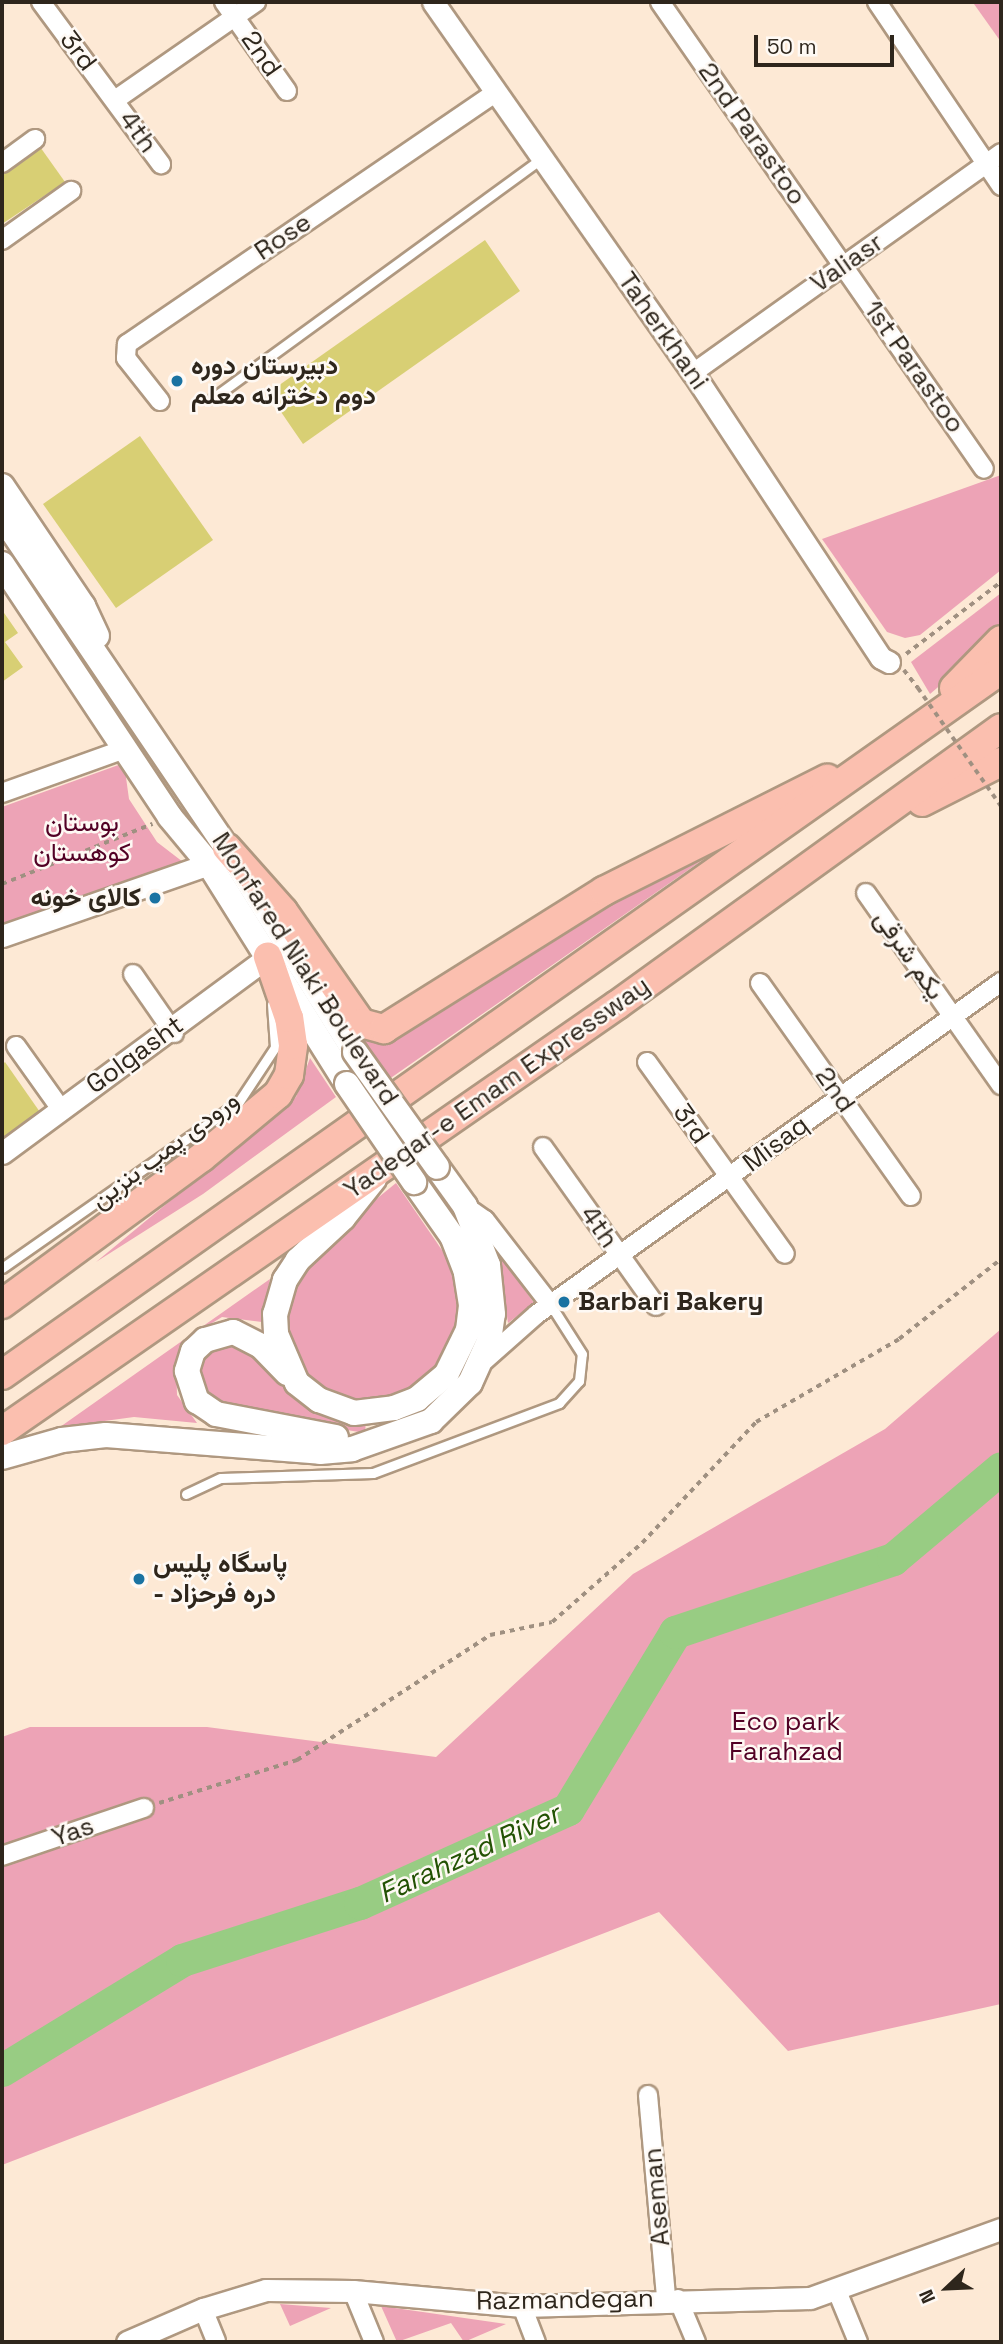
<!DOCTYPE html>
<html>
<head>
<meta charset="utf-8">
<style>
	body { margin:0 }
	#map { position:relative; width:1003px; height:2344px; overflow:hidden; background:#fde9d5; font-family:"Space Grotesk",Vazirmatn,sans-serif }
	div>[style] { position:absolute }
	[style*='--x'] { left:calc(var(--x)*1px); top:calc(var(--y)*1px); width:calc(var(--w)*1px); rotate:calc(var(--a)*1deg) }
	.green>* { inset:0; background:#eda3b6 }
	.river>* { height:33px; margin:-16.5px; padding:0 16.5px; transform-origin:16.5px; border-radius:16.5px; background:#98cc83 }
	.building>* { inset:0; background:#d8cf74 }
	.path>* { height:3.5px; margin-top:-1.75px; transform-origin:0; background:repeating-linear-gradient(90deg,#9f9081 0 5px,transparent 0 10px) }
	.roads { filter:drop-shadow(2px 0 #af9880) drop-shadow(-2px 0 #af9880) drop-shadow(0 2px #af9880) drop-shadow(0 -2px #af9880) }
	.service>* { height:9px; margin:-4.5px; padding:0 4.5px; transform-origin:4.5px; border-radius:4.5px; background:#fff }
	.minor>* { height:18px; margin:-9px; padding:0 9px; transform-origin:9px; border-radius:9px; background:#fff }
	.tertiary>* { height:21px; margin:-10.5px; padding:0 10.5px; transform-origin:10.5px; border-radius:10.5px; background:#fff }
	.secondary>* { height:24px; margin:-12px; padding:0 12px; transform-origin:12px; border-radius:12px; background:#fff }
	.trunk>* { height:28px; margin:-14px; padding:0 14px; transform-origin:14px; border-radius:14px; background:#fbbfaf }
	.path-bridge>* { height:3.5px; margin-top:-1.75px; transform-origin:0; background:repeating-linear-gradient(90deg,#9f9081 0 5px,transparent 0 10px) }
	.bridges { filter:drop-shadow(2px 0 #af9880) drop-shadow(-2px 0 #af9880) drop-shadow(0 2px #af9880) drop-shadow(0 -2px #af9880) }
	.secondary-bridge>* { height:24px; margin:-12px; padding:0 12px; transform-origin:12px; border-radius:12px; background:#fff }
	.dots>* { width:19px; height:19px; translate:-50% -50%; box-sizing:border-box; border:4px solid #fef9f4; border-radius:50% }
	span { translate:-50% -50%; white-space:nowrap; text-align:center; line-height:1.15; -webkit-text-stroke:5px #fef9f4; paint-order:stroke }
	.street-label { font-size:26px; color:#2e261c }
	.poi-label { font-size:26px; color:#2e261c; font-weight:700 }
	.left { translate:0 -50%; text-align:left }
	.right { translate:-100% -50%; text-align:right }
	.park-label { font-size:26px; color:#520025 }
	.water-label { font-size:28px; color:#235204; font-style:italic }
	.frame { position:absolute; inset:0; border:4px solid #2e261c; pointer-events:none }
	.north { position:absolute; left:912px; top:2253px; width:70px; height:70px; -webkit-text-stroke:5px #fef9f4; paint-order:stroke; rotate:247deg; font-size:19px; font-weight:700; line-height:28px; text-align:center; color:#2e261c }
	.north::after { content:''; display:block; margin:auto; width:24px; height:32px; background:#2e261c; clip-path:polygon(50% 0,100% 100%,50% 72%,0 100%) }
	.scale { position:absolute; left:754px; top:35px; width:140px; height:32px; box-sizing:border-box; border:4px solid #2e261c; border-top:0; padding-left:9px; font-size:21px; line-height:24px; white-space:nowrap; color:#2e261c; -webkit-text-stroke:5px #fef9f4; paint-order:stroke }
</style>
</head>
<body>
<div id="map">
	<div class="green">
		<div style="clip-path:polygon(978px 2px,1001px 2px,1001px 42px,974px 4px)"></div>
		<div style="clip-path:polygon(1001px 475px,1001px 570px,920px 635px,905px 638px,887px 632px,822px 539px)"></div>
		<div style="clip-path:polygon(1001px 593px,1001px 633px,930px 694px,911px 662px)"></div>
		<div style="clip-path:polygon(124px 763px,129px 799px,157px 842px,183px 862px,2px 927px,2px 807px)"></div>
		<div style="clip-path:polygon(777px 808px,385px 1082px,343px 1020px,363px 1032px,468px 985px)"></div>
		<div style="clip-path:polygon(310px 1058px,336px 1097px,203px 1194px,96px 1262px,296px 1097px)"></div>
		<div style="clip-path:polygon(396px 1183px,446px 1256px,460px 1302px,458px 1326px,434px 1373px,412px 1391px,390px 1400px,345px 1402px,322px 1391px,303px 1372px,286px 1341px,288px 1289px,347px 1223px)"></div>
		<div style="clip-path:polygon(498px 1252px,534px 1303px,508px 1323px)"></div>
		<div style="clip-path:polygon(270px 1279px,262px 1322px,222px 1317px,194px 1334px,176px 1358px,177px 1395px,197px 1423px,134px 1417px,60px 1427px)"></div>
		<div style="clip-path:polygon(1001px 1329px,1001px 2004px,788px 2051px,659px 1912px,2px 2165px,2px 1737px,30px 1727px,207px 1727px,436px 1757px,633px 1574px,885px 1429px)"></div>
		<div style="clip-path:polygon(231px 1340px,366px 1421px,365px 1433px,214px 1408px,194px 1377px,200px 1357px)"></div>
		<div style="clip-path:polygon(280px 2304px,331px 2308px,290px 2326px)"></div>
		<div style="clip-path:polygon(381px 2306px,506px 2324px,464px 2342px,451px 2323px,397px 2342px)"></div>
	</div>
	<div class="river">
		<div style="--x:2;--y:2070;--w:211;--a:-31.4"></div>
		<div style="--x:182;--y:1960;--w:187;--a:-17.8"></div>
		<div style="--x:360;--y:1903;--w:228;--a:-24.3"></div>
		<div style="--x:568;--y:1809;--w:207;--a:-58.8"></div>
		<div style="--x:675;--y:1632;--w:230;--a:-18.5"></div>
		<div style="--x:893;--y:1559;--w:141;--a:-40.1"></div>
	</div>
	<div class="building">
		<div style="clip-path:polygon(38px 144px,65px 182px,2px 224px,2px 169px)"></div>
		<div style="clip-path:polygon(485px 240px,520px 291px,303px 444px,268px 393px)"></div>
		<div style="clip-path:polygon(140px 436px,213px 540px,116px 608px,43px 504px)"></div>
		<div style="clip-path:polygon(2px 610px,18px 633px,5px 642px,23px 667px,2px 682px)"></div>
		<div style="clip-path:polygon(5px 1062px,42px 1115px,2px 1143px,2px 1065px)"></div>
	</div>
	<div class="path">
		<div style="--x:906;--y:654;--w:119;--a:-37.2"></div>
		<div style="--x:904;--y:670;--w:23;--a:52"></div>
		<div style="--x:2;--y:884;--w:162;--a:-21.8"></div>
		<div style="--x:159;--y:1803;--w:145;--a:-17.3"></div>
		<div style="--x:297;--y:1760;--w:230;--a:-32.9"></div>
		<div style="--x:490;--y:1635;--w:63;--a:-11.8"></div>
		<div style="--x:552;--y:1622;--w:120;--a:-41.3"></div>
		<div style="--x:642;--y:1543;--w:166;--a:-46.7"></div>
		<div style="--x:756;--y:1422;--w:165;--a:-30.1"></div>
		<div style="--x:899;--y:1339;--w:130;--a:-38.1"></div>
	</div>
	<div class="roads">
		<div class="service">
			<div style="--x:213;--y:398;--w:407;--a:-36.1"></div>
			<div style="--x:2;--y:1268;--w:288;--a:-35"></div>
			<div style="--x:238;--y:1103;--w:67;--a:-56.5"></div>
			<div style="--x:275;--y:1047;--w:43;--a:-94"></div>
			<div style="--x:186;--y:1494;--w:38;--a:-25"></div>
			<div style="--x:221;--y:1478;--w:152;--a:-1.9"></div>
			<div style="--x:373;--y:1473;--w:199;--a:-20.6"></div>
			<div style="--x:559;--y:1403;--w:30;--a:-48"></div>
			<div style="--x:579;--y:1381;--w:27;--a:-84"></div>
			<div style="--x:582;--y:1354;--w:59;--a:-122.6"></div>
		</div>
		<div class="minor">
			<div style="--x:41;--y:2;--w:202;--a:53.5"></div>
			<div style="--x:224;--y:2;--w:109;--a:54.7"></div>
			<div style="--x:660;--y:2;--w:568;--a:55.25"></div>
			<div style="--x:877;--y:2;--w:222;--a:56"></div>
			<div style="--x:115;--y:100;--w:172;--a:-34.8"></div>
			<div style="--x:2;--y:163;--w:41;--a:-36"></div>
			<div style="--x:2;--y:240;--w:85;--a:-35.4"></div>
			<div style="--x:693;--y:373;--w:379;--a:-35.5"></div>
			<div style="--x:160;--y:401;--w:55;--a:-128.3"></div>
			<div style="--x:126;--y:358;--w:14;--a:-86"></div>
			<div style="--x:127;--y:344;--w:447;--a:-34.3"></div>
			<div style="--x:2;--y:793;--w:131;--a:-19.7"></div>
			<div style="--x:866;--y:893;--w:235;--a:54.9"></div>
			<div style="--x:133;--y:974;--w:72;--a:55.2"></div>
			<div style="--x:760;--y:983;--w:261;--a:54.7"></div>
			<div style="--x:16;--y:1046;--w:77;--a:54.5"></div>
			<div style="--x:647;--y:1062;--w:236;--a:54.3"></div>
			<div style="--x:543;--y:1147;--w:195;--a:54.6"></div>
			<div style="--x:465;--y:1206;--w:24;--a:35"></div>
			<div style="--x:485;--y:1220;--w:106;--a:52.3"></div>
			<div style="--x:485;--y:1360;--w:69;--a:-41.5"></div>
			<div style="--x:537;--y:1314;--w:571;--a:-35.58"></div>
			<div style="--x:2;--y:1856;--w:150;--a:-18.7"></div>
			<div style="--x:648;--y:2095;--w:204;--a:84.9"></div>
			<div style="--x:353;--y:2291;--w:55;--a:67.6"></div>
			<div style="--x:837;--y:2291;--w:55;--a:67.6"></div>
			<div style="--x:678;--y:2299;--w:47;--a:67.3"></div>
			<div style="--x:522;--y:2306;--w:39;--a:69"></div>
			<div style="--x:203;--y:2309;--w:35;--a:68"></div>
		</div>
		<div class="tertiary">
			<div style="--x:433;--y:2;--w:453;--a:55"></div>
			<div style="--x:693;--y:373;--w:341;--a:56.6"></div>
			<div style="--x:881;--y:658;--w:9;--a:27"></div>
			<div style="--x:2;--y:936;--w:219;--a:-19.2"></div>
			<div style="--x:2;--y:1153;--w:330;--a:-36.4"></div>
			<div style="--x:127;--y:2342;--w:83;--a:-23.5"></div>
			<div style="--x:203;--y:2309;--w:66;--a:-16.8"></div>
			<div style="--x:266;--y:2290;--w:87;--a:0.7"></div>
			<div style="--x:353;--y:2291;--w:170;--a:5.1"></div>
			<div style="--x:522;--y:2306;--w:288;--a:-1.6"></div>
			<div style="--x:810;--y:2298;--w:203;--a:-19.9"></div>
		</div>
		<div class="secondary">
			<div style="--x:2;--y:486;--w:145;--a:56"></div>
			<div style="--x:83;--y:606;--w:33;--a:65"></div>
			<div style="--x:2;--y:516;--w:401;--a:55.9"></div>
			<div style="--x:227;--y:848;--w:241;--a:57.9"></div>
			<div style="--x:2;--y:564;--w:304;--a:56.4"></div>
			<div style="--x:170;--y:817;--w:61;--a:50.3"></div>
			<div style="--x:209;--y:864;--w:260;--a:57.9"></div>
			<div style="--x:374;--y:1179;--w:50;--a:128.5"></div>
			<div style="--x:343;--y:1218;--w:62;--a:137"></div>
			<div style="--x:298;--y:1260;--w:24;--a:123"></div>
			<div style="--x:285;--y:1280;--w:35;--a:106"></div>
			<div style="--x:275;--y:1314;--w:20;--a:87"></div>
			<div style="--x:276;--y:1334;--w:53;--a:66.8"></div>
			<div style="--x:297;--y:1383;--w:28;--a:38"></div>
			<div style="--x:319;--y:1400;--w:37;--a:20"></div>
			<div style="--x:354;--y:1413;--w:40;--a:-7.1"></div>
			<div style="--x:394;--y:1408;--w:25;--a:-21"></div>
			<div style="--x:417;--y:1399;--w:38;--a:-40"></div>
			<div style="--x:446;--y:1375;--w:50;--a:-63.9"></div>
			<div style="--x:468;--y:1330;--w:25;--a:-83"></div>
			<div style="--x:471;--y:1305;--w:33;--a:-99"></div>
			<div style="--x:466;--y:1272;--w:39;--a:-111"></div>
			<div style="--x:452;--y:1236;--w:66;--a:-125.1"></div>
			<div style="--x:287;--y:1373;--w:37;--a:-134"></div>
			<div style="--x:261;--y:1346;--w:31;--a:-153"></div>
			<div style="--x:233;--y:1332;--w:29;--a:164"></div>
			<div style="--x:205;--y:1340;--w:16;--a:137"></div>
			<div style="--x:193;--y:1351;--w:21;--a:107"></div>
			<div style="--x:187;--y:1371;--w:32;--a:72"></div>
			<div style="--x:197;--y:1401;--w:23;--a:34"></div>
			<div style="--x:216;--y:1414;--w:122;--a:10.9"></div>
			<div style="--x:2;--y:1457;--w:62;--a:-15.8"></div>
			<div style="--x:62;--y:1440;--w:44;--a:-6.5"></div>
			<div style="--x:106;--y:1435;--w:215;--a:4.5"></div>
			<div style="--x:320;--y:1452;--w:32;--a:-5"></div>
			<div style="--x:352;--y:1449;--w:84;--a:-19.5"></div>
			<div style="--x:431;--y:1421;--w:54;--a:-44.3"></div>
			<div style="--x:470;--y:1383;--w:46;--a:-65.7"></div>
			<div style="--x:489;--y:1341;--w:27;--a:-82"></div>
			<div style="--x:493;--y:1314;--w:49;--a:-95.8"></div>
			<div style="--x:488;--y:1265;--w:63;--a:-111.3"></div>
			<div style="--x:465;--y:1206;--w:48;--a:-125.7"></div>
		</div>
		<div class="trunk">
			<div style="--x:954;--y:688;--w:67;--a:-45.6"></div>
			<div style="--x:922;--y:802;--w:89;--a:-26.9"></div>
			<div style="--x:227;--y:848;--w:84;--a:48.4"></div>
			<div style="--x:283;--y:911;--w:136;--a:55.1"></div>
			<div style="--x:361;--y:1023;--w:24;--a:15"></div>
			<div style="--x:384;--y:1029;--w:260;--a:-32.1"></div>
			<div style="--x:604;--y:891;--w:250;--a:-26.7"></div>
			<div style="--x:2;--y:1304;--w:247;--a:-36.3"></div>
			<div style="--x:201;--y:1158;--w:100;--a:-39.7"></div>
			<div style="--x:278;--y:1094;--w:22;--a:-60"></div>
			<div style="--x:289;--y:1075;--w:30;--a:-82"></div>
			<div style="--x:293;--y:1045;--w:27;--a:-98"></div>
			<div style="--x:289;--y:1018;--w:65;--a:-109"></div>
			<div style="--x:2;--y:1375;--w:1223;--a:-35.21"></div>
			<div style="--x:2;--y:1431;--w:748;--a:-34.71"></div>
			<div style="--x:617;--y:1005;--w:473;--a:-35.8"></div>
		</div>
	</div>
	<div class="path-bridge">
		<div style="--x:918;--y:688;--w:144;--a:54.9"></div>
	</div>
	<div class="bridges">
		<div class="secondary-bridge">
			<div style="--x:355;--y:1052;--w:141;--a:54.5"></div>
			<div style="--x:347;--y:1084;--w:119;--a:55.6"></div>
		</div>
	</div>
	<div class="dots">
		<div style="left:177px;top:381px;background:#1a73a2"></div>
		<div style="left:155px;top:898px;background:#1a73a2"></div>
		<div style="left:564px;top:1302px;background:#1a73a2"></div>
		<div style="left:139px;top:1579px;background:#1a73a2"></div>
	</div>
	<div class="street-label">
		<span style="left:78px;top:51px;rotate:53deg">3rd</span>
		<span style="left:261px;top:54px;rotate:55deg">2nd</span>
		<span style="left:138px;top:132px;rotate:54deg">4th</span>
		<span style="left:752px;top:134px;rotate:55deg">2nd Parastoo</span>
		<span style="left:283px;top:237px;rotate:-34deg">Rose</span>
		<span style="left:847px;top:263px;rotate:-35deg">Valiasr</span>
		<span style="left:663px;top:331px;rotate:55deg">Taherkhani</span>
		<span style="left:914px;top:367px;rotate:55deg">1st Parastoo</span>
		<span style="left:909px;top:955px;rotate:55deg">یکم شرقی</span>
		<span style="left:305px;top:969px;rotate:57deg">Monfared Niaki Boulevard</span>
		<span style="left:135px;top:1055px;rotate:-36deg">Golgasht</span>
		<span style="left:497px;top:1088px;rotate:-35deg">Yadegar-e Emam Expressway</span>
		<span style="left:835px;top:1090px;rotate:55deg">2nd</span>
		<span style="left:691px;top:1124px;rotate:55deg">3rd</span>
		<span style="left:776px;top:1144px;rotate:-37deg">Misaq</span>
		<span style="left:165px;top:1150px;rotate:-37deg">ورودی پمپ بنزین</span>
		<span style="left:599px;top:1227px;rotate:55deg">4th</span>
		<span style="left:73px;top:1832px;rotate:-19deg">Yas</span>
		<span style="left:657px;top:2197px;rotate:-95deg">Aseman</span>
		<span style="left:565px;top:2300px;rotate:-1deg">Razmandegan</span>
	</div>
	<div class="poi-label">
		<span class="left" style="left:191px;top:381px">دبیرستان دوره<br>دوم دخترانه معلم</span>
		<span class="right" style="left:141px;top:898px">کالای خونه</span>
		<span class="left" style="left:578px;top:1302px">Barbari Bakery</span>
		<span class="left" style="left:153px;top:1579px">پاسگاه پلیس<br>- دره فرحزاد</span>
	</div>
	<div class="park-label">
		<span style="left:82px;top:838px">بوستان<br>کوهستان</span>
		<span style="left:786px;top:1737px">Eco park<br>Farahzad</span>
	</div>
	<div class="water-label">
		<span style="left:469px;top:1853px;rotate:-25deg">Farahzad River</span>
	</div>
	<div class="frame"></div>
	<div class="north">N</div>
	<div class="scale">50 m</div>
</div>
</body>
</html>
